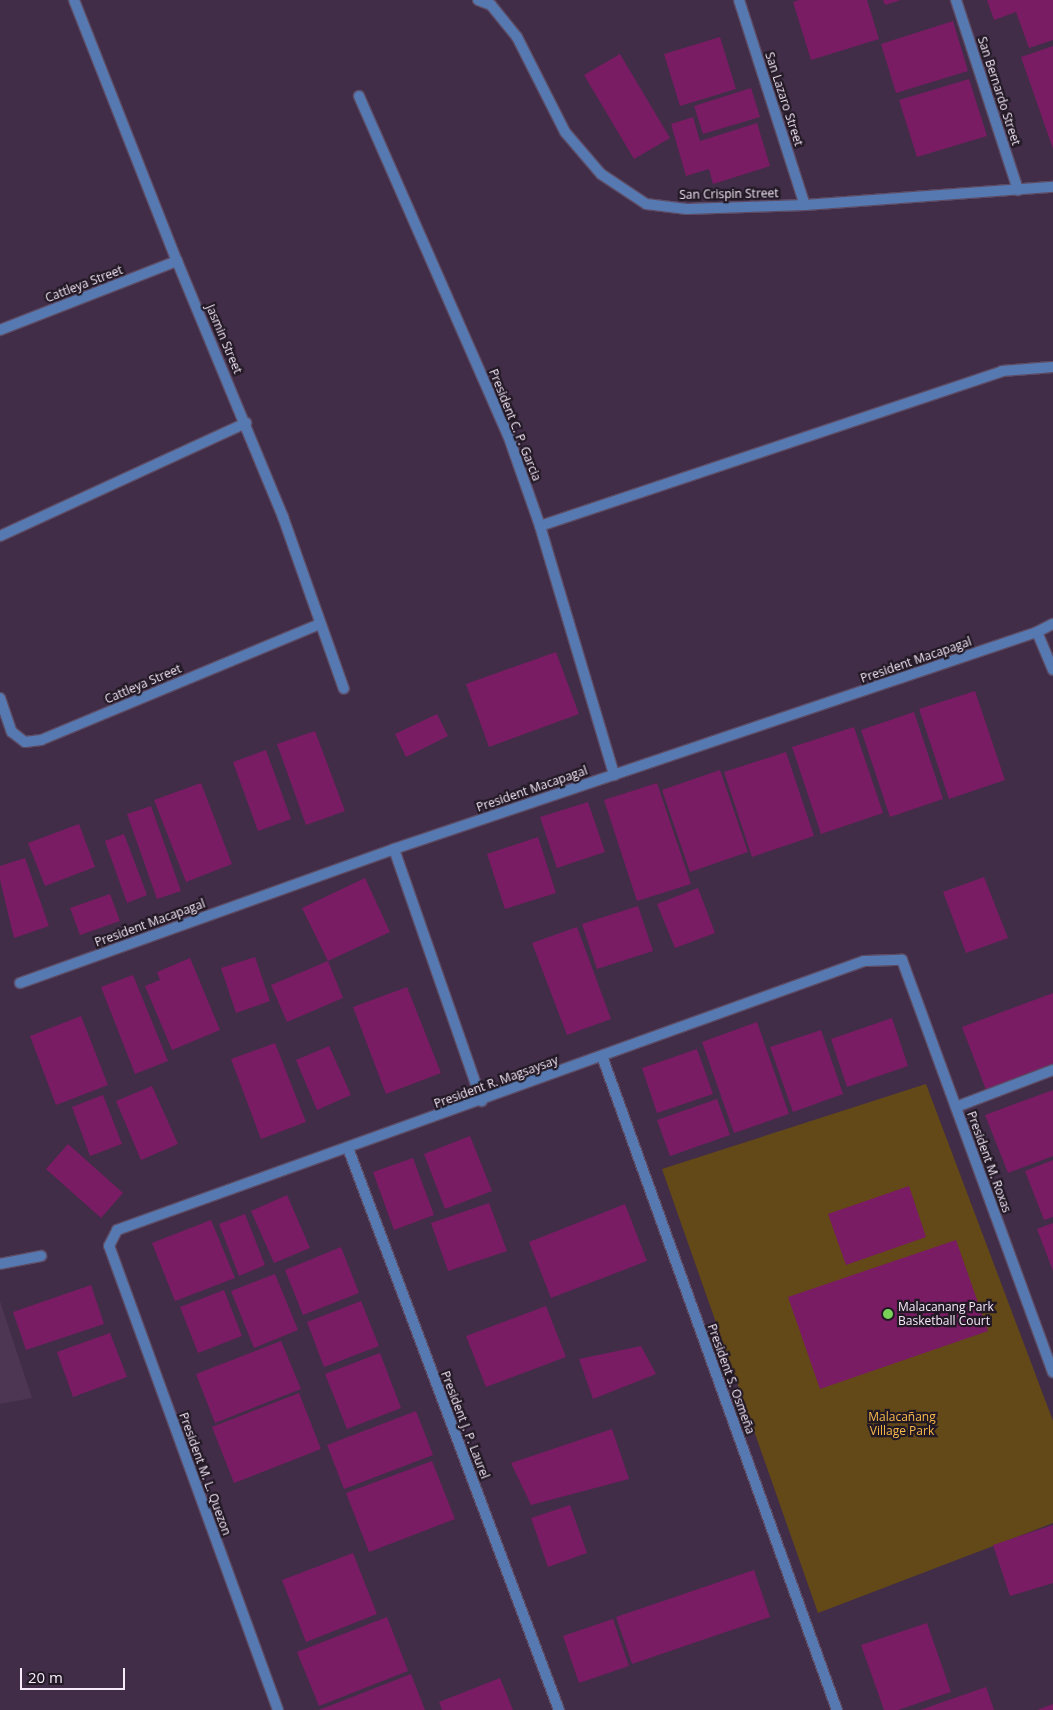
<!DOCTYPE html>
<html>
<head>
<meta charset="utf-8">
<style>
	body { margin:0 }
	#map { position:relative; width:1053px; height:1710px; overflow:hidden; background:#412d47; font-family:"Open Sans",sans-serif }
	div>[style] { position:absolute }
	[style*='--x'] { left:calc(var(--x)*1px); top:calc(var(--y)*1px); width:calc(var(--w)*1px); rotate:calc(var(--a)*1deg) }
	.built>* { inset:0; background:#4d3554 }
	.green>* { inset:0; background:#644918 }
	.building>* { inset:0; background:#791c64 }
	.roads { filter:drop-shadow(1px 0 #5e4b64) drop-shadow(-1px 0 #5e4b64) drop-shadow(0 1px #5e4b64) drop-shadow(0 -1px #5e4b64) }
	.service>* { height:10px; margin:-5px; padding:0 5px; transform-origin:5px; border-radius:5px; background:#5579b0 }
	.minor>* { height:10px; margin:-5px; padding:0 5px; transform-origin:5px; border-radius:5px; background:#5579b0 }
	.dots>* { width:14px; height:14px; translate:-50% -50%; box-sizing:border-box; border:2px solid #221925; border-radius:50% }
	span { translate:-50% -50%; white-space:nowrap; text-align:center; line-height:1.15; -webkit-text-stroke:4.5px #221925; paint-order:stroke }
	.street-label { font-size:12px; color:#f7eafb }
	.poi-label { font-size:12px; color:#f7eafb }
	.left { translate:0 -50%; text-align:left }
	.park-label { font-size:12px; color:#f9ba4a }
	.scale { position:absolute; left:20px; top:1668px; width:105px; height:22px; box-sizing:border-box; border:2px solid #f7eafb; border-top:0; padding-left:6px; font-size:15px; line-height:18px; white-space:nowrap; color:#f7eafb; -webkit-text-stroke:4px #221925; paint-order:stroke }
</style>
</head>
<body>
<div id="map">
	<div class="built">
		<div style="clip-path:polygon(0 1301px,32px 1398px,0 1404px)"></div>
	</div>
	<div class="green">
		<div style="clip-path:polygon(926px 1084px,1053px 1421px,1053px 1523px,818px 1613px,662px 1169px)"></div>
	</div>
	<div class="building">
		<div style="clip-path:polygon(799px 0,867px 0,879px 39px,811px 60px,793px 2px)"></div>
		<div style="clip-path:polygon(883px 0,901px 0,885px 5px)"></div>
		<div style="clip-path:polygon(987px 0,1053px 0,1053px 40px,1029px 48px,1016px 12px,994px 20px)"></div>
		<div style="clip-path:polygon(953px 21px,968px 71px,896px 93px,881px 44px)"></div>
		<div style="clip-path:polygon(720px 37px,736px 89px,680px 106px,664px 54px)"></div>
		<div style="clip-path:polygon(1053px 46px,1053px 149px,1021px 57px)"></div>
		<div style="clip-path:polygon(620px 54px,670px 138px,634px 159px,584px 75px)"></div>
		<div style="clip-path:polygon(969px 79px,987px 136px,917px 157px,899px 100px)"></div>
		<div style="clip-path:polygon(751px 88px,760px 117px,703px 134px,694px 106px)"></div>
		<div style="clip-path:polygon(693px 117px,700px 141px,757px 123px,770px 166px,713px 184px,709px 169px,686px 176px,671px 124px)"></div>
		<div style="clip-path:polygon(556px 652px,579px 714px,489px 747px,466px 684px)"></div>
		<div style="clip-path:polygon(975px 691px,1005px 780px,949px 799px,919px 709px)"></div>
		<div style="clip-path:polygon(914px 712px,943px 799px,890px 817px,861px 730px)"></div>
		<div style="clip-path:polygon(437px 714px,448px 736px,406px 757px,395px 734px)"></div>
		<div style="clip-path:polygon(854px 727px,883px 813px,821px 834px,792px 747px)"></div>
		<div style="clip-path:polygon(315px 731px,345px 811px,306px 825px,277px 744px)"></div>
		<div style="clip-path:polygon(266px 750px,291px 819px,258px 831px,233px 762px)"></div>
		<div style="clip-path:polygon(786px 752px,814px 836px,752px 857px,724px 772px)"></div>
		<div style="clip-path:polygon(720px 770px,748px 852px,690px 872px,662px 790px)"></div>
		<div style="clip-path:polygon(201px 783px,232px 864px,186px 882px,154px 800px)"></div>
		<div style="clip-path:polygon(657px 783px,691px 884px,637px 901px,604px 800px)"></div>
		<div style="clip-path:polygon(588px 802px,605px 852px,557px 868px,540px 817px)"></div>
		<div style="clip-path:polygon(151px 806px,181px 891px,157px 899px,127px 814px)"></div>
		<div style="clip-path:polygon(79px 824px,95px 867px,45px 886px,28px 843px)"></div>
		<div style="clip-path:polygon(124px 834px,147px 895px,127px 903px,105px 841px)"></div>
		<div style="clip-path:polygon(538px 837px,556px 893px,505px 909px,487px 854px)"></div>
		<div style="clip-path:polygon(25px 858px,49px 926px,14px 938px,0 880px,0 866px)"></div>
		<div style="clip-path:polygon(984px 877px,1008px 938px,966px 953px,943px 892px)"></div>
		<div style="clip-path:polygon(365px 878px,390px 932px,328px 961px,302px 908px)"></div>
		<div style="clip-path:polygon(698px 888px,715px 933px,675px 948px,657px 904px)"></div>
		<div style="clip-path:polygon(110px 894px,120px 921px,80px 935px,70px 908px)"></div>
		<div style="clip-path:polygon(638px 906px,653px 951px,597px 969px,582px 924px)"></div>
		<div style="clip-path:polygon(577px 927px,611px 1019px,567px 1035px,532px 943px)"></div>
		<div style="clip-path:polygon(255px 957px,270px 1001px,236px 1013px,221px 968px)"></div>
		<div style="clip-path:polygon(190px 958px,220px 1030px,172px 1050px,145px 986px,160px 980px,157px 972px)"></div>
		<div style="clip-path:polygon(328px 961px,343px 998px,287px 1022px,271px 985px)"></div>
		<div style="clip-path:polygon(133px 975px,168px 1061px,135px 1074px,101px 987px)"></div>
		<div style="clip-path:polygon(407px 987px,441px 1073px,386px 1094px,353px 1007px)"></div>
		<div style="clip-path:polygon(1053px 993px,1053px 1065px,986px 1090px,962px 1027px)"></div>
		<div style="clip-path:polygon(81px 1016px,108px 1085px,56px 1105px,30px 1036px)"></div>
		<div style="clip-path:polygon(892px 1018px,908px 1066px,847px 1087px,831px 1039px)"></div>
		<div style="clip-path:polygon(757px 1022px,789px 1114px,734px 1133px,702px 1042px)"></div>
		<div style="clip-path:polygon(821px 1030px,843px 1094px,793px 1112px,770px 1047px)"></div>
		<div style="clip-path:polygon(275px 1043px,306px 1122px,261px 1139px,231px 1059px)"></div>
		<div style="clip-path:polygon(329px 1046px,351px 1095px,317px 1110px,296px 1060px)"></div>
		<div style="clip-path:polygon(697px 1049px,713px 1094px,657px 1113px,642px 1068px)"></div>
		<div style="clip-path:polygon(152px 1086px,178px 1144px,141px 1160px,116px 1101px)"></div>
		<div style="clip-path:polygon(1053px 1090px,1053px 1156px,1008px 1173px,985px 1115px)"></div>
		<div style="clip-path:polygon(103px 1095px,122px 1144px,90px 1156px,72px 1107px)"></div>
		<div style="clip-path:polygon(717px 1099px,730px 1135px,670px 1156px,657px 1120px)"></div>
		<div style="clip-path:polygon(470px 1136px,492px 1191px,445px 1209px,424px 1154px)"></div>
		<div style="clip-path:polygon(68px 1144px,123px 1193px,101px 1218px,46px 1169px)"></div>
		<div style="clip-path:polygon(413px 1158px,434px 1215px,394px 1230px,373px 1172px)"></div>
		<div style="clip-path:polygon(1053px 1160px,1053px 1217px,1044px 1220px,1025px 1171px)"></div>
		<div style="clip-path:polygon(909px 1186px,926px 1237px,846px 1265px,828px 1214px)"></div>
		<div style="clip-path:polygon(287px 1195px,310px 1248px,274px 1263px,251px 1211px)"></div>
		<div style="clip-path:polygon(489px 1203px,507px 1251px,448px 1271px,431px 1223px)"></div>
		<div style="clip-path:polygon(625px 1204px,647px 1261px,551px 1298px,529px 1242px)"></div>
		<div style="clip-path:polygon(245px 1214px,265px 1265px,239px 1276px,219px 1224px)"></div>
		<div style="clip-path:polygon(211px 1220px,235px 1278px,175px 1301px,152px 1243px)"></div>
		<div style="clip-path:polygon(1053px 1223px,1053px 1271px,1037px 1229px)"></div>
		<div style="clip-path:polygon(956px 1240px,988px 1331px,820px 1389px,788px 1297px)"></div>
		<div style="clip-path:polygon(341px 1247px,359px 1293px,303px 1315px,285px 1270px)"></div>
		<div style="clip-path:polygon(275px 1274px,298px 1330px,254px 1348px,231px 1291px)"></div>
		<div style="clip-path:polygon(91px 1285px,104px 1324px,26px 1350px,13px 1312px)"></div>
		<div style="clip-path:polygon(224px 1290px,242px 1336px,198px 1353px,180px 1307px)"></div>
		<div style="clip-path:polygon(361px 1301px,379px 1346px,324px 1367px,307px 1322px)"></div>
		<div style="clip-path:polygon(546px 1306px,566px 1357px,486px 1387px,466px 1336px)"></div>
		<div style="clip-path:polygon(110px 1333px,127px 1377px,73px 1397px,57px 1352px)"></div>
		<div style="clip-path:polygon(281px 1341px,301px 1389px,215px 1423px,196px 1374px)"></div>
		<div style="clip-path:polygon(641px 1346px,656px 1374px,593px 1399px,579px 1359px)"></div>
		<div style="clip-path:polygon(380px 1353px,401px 1408px,347px 1429px,325px 1374px)"></div>
		<div style="clip-path:polygon(299px 1393px,321px 1449px,234px 1483px,212px 1427px)"></div>
		<div style="clip-path:polygon(416px 1411px,433px 1455px,344px 1489px,327px 1445px)"></div>
		<div style="clip-path:polygon(612px 1429px,629px 1479px,531px 1505px,511px 1463px)"></div>
		<div style="clip-path:polygon(432px 1461px,455px 1519px,369px 1552px,346px 1493px)"></div>
		<div style="clip-path:polygon(570px 1505px,587px 1553px,548px 1567px,531px 1518px)"></div>
		<div style="clip-path:polygon(1053px 1525px,1053px 1583px,1010px 1596px,993px 1545px)"></div>
		<div style="clip-path:polygon(353px 1553px,377px 1614px,306px 1642px,282px 1580px)"></div>
		<div style="clip-path:polygon(754px 1570px,770px 1617px,632px 1664px,616px 1617px)"></div>
		<div style="clip-path:polygon(387px 1617px,408px 1671px,319px 1706px,297px 1652px)"></div>
		<div style="clip-path:polygon(613px 1619px,629px 1666px,579px 1683px,563px 1636px)"></div>
		<div style="clip-path:polygon(927px 1623px,951px 1692px,898px 1710px,884px 1710px,861px 1645px)"></div>
		<div style="clip-path:polygon(411px 1674px,425px 1710px,319px 1710px)"></div>
		<div style="clip-path:polygon(500px 1678px,513px 1710px,442px 1710px,439px 1702px)"></div>
		<div style="clip-path:polygon(986px 1687px,994px 1710px,920px 1710px)"></div>
		<div style="clip-path:polygon(1053px 1704px,1053px 1710px,1037px 1710px)"></div>
	</div>
	<div class="roads">
		<div class="service">
			<div style="--x:394;--y:849;--w:267;--a:70.8"></div>
			<div style="--x:956;--y:1107;--w:104;--a:-20.9"></div>
			<div style="--x:0;--y:1264;--w:42;--a:-11"></div>
		</div>
		<div class="minor">
			<div style="--x:74;--y:0;--w:281;--a:68.5"></div>
			<div style="--x:177;--y:261;--w:277;--a:67.5"></div>
			<div style="--x:283;--y:517;--w:182;--a:70.5"></div>
			<div style="--x:478;--y:0;--w:14;--a:21"></div>
			<div style="--x:491;--y:5;--w:41;--a:50.9"></div>
			<div style="--x:517;--y:37;--w:106;--a:63.2"></div>
			<div style="--x:565;--y:132;--w:55;--a:49.4"></div>
			<div style="--x:601;--y:174;--w:54;--a:33.7"></div>
			<div style="--x:646;--y:204;--w:41;--a:7"></div>
			<div style="--x:687;--y:209;--w:118;--a:-1.9"></div>
			<div style="--x:805;--y:205;--w:249;--a:-4.2"></div>
			<div style="--x:739;--y:0;--w:215;--a:72.2"></div>
			<div style="--x:956;--y:0;--w:200;--a:71.9"></div>
			<div style="--x:359;--y:96;--w:370;--a:66.3"></div>
			<div style="--x:508;--y:435;--w:96;--a:70.6"></div>
			<div style="--x:540;--y:526;--w:260;--a:73.4"></div>
			<div style="--x:0;--y:330;--w:190;--a:-21.3"></div>
			<div style="--x:540;--y:526;--w:487;--a:-18.5"></div>
			<div style="--x:1002;--y:371;--w:51;--a:-4.5"></div>
			<div style="--x:0;--y:536;--w:271;--a:-24.7"></div>
			<div style="--x:1037;--y:632;--w:41;--a:67.2"></div>
			<div style="--x:0;--y:698;--w:36;--a:71"></div>
			<div style="--x:12;--y:732;--w:16;--a:38"></div>
			<div style="--x:25;--y:742;--w:16;--a:-7"></div>
			<div style="--x:41;--y:740;--w:301;--a:-22.6"></div>
			<div style="--x:20;--y:983;--w:397;--a:-19.7"></div>
			<div style="--x:394;--y:849;--w:679;--a:-18.65"></div>
			<div style="--x:1037;--y:632;--w:18;--a:-27"></div>
			<div style="--x:602;--y:1056;--w:695;--a:70.24"></div>
			<div style="--x:348;--y:1148;--w:600;--a:69.42"></div>
			<div style="--x:278;--y:1710;--w:494;--a:-110"></div>
			<div style="--x:109;--y:1246;--w:18;--a:-63"></div>
			<div style="--x:117;--y:1230;--w:794;--a:-19.8"></div>
			<div style="--x:864;--y:961;--w:38;--a:-2"></div>
			<div style="--x:902;--y:960;--w:439;--a:69.9"></div>
		</div>
	</div>
	<div class="dots">
		<div style="left:888px;top:1314px;background:#78d259"></div>
	</div>
	<div class="street-label">
		<span style="left:999px;top:91px;rotate:72deg">San Bernardo Street</span>
		<span style="left:784px;top:99px;rotate:72deg">San Lazaro Street</span>
		<span style="left:729px;top:194px;rotate:-1deg">San Crispin Street</span>
		<span style="left:84px;top:284px;rotate:-21deg">Cattleya Street</span>
		<span style="left:224px;top:339px;rotate:67deg">Jasmin Street</span>
		<span style="left:515px;top:425px;rotate:68deg">President C. P. Garcia</span>
		<span style="left:916px;top:660px;rotate:-19deg">President Macapagal</span>
		<span style="left:143px;top:684px;rotate:-23deg">Cattleya Street</span>
		<span style="left:532px;top:789px;rotate:-19deg">President Macapagal</span>
		<span style="left:150px;top:923px;rotate:-20deg">President Macapagal</span>
		<span style="left:496px;top:1082px;rotate:-20deg">President R. Magsaysay</span>
		<span style="left:989px;top:1162px;rotate:70deg">President M. Roxas</span>
		<span style="left:731px;top:1379px;rotate:70deg">President S. Osmeña</span>
		<span style="left:465px;top:1425px;rotate:69deg">President J. P. Laurel</span>
		<span style="left:205px;top:1474px;rotate:70deg">President M. L. Quezon</span>
	</div>
	<div class="poi-label">
		<span class="left" style="left:898px;top:1314px">Malacanang Park<br>Basketball Court</span>
	</div>
	<div class="park-label">
		<span style="left:902px;top:1424px">Malacañang<br>Village Park</span>
	</div>
	<div class="scale">20 m</div>
</div>
</body>
</html>
